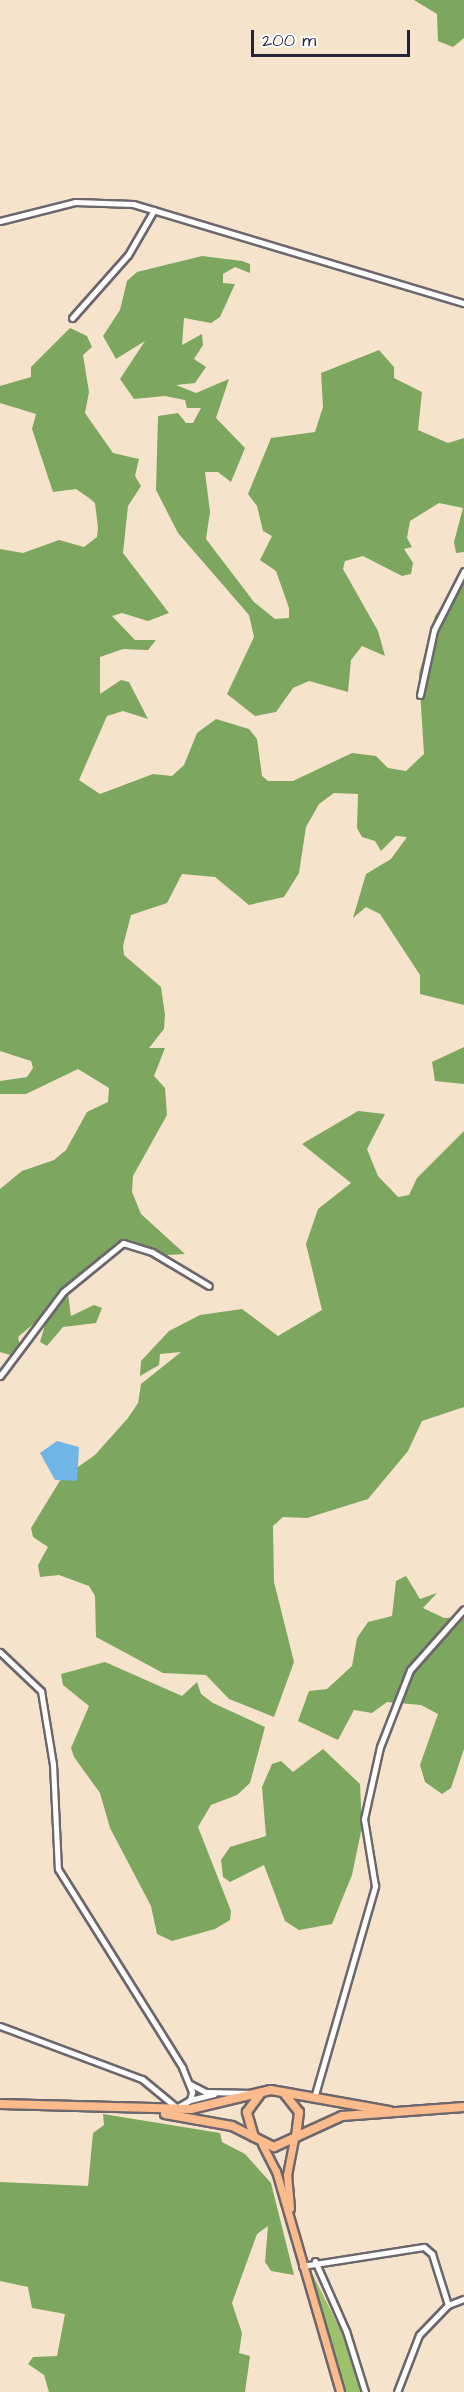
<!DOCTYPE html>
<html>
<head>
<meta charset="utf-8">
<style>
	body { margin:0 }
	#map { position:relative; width:464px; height:2392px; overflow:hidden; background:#f6e3cb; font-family:"Architects Daughter",sans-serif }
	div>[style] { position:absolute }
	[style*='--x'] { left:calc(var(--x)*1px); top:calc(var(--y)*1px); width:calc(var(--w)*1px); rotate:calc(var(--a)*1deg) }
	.green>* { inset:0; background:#9cc16b }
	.forest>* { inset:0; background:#7da75f }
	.water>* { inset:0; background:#6fb5e6 }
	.roads { filter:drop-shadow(2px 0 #6c666d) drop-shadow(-2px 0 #6c666d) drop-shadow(0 2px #6c666d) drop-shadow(0 -2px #6c666d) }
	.minor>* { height:5px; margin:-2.5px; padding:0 2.5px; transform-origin:2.5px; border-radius:2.5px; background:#fff }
	.major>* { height:7px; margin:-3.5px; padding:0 3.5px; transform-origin:3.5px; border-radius:3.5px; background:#fbbb8c }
	.highway>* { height:8px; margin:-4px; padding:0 4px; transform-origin:4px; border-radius:4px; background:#fbbb8c }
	span { translate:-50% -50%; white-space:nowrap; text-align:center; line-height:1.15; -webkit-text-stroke:4.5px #fff; paint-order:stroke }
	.scale { position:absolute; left:251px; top:30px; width:159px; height:27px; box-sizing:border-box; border:3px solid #22223b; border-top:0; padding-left:8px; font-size:18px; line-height:21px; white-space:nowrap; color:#22223b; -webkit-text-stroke:4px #fff; paint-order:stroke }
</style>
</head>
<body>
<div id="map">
	<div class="green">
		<div style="clip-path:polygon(312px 2273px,344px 2337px,360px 2392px,341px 2392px)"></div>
	</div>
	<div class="forest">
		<div style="clip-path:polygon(414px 0,464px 0,464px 38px,453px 47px,438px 41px,437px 14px)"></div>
		<div style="clip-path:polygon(202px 256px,242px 261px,250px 264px,250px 273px,235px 267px,223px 274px,223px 283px,235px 284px,220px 317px,211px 323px,184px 318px,182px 345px,202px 334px,203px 345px,194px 359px,206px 367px,195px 383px,176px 385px,196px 393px,229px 379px,216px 418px,245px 448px,231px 482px,218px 472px,205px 472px,210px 512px,206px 539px,254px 602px,275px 619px,289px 618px,289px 608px,276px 571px,260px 560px,272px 536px,263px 531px,257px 506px,248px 494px,271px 438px,315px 432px,323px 407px,321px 373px,379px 350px,394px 367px,394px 378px,422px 392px,418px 430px,448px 443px,464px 438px,464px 552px,456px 553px,454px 542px,463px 508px,439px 503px,410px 521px,407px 538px,412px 547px,404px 549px,413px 563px,411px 574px,402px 576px,363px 556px,345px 561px,343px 569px,378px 631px,385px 656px,362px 646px,351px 660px,348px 692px,309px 681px,293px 688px,276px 712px,255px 716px,227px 694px,254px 637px,249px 615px,178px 533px,156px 490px,158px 416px,178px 413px,186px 423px,193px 423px,201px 408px,187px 408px,185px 400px,165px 396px,134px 399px,120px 379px,145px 341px,116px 359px,103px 336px,120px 310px,127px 281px,137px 272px)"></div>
		<div style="clip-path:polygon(70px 328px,87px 336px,92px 347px,83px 355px,89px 392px,85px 413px,113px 453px,139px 459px,135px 476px,141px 486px,128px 506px,123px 553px,169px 613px,148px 621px,122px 613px,112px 616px,135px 640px,156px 640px,148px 650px,123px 649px,100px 657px,100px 694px,121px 680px,129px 682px,148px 719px,123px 711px,107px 716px,79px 780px,100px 794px,153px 774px,172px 776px,184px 765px,197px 733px,216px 719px,249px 729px,257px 739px,262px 776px,268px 781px,293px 781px,352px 753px,376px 756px,388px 768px,406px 771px,424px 754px,419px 674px,435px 616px,464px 574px,464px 1005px,420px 994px,420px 975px,380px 914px,366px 907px,353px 918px,366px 874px,391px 859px,407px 837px,396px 836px,381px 851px,375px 841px,362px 837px,357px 828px,358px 794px,334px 793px,319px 804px,306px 827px,299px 873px,284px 897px,249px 905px,215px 877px,182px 874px,167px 903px,131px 915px,123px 946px,124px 955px,161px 987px,165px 1015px,164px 1029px,149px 1048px,165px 1048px,154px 1076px,165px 1088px,167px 1115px,133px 1176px,132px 1192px,141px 1214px,185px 1254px,167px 1255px,131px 1244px,103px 1254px,99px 1264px,67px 1287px,71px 1316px,94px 1305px,102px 1308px,96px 1323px,63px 1327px,47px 1346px,40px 1342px,45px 1325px,37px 1321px,18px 1337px,20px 1346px,10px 1355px,0 1352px,0 1189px,22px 1171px,54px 1160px,66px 1150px,87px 1112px,108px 1102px,109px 1088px,78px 1069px,26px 1094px,0 1094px,0 1081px,27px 1077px,33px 1068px,31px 1061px,0 1051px,0 549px,23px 553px,59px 540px,84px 547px,97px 537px,98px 528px,95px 503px,89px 498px,76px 489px,53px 492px,32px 429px,36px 414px,0 403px,0 386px,31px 377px,31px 367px)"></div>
		<div style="clip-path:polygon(464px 1047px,464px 1084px,435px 1081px,432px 1062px)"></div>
		<div style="clip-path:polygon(358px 1111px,385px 1114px,367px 1149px,378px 1176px,398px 1197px,409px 1195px,417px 1178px,464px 1131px,464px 1407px,422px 1421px,408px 1451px,368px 1499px,307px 1518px,283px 1517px,273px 1526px,274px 1582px,294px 1662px,274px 1717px,229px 1699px,206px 1675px,163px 1673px,96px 1637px,95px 1596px,89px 1586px,59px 1575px,40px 1577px,38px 1565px,48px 1547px,33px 1537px,31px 1528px,61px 1479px,95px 1455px,128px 1418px,138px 1403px,141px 1384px,181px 1352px,160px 1354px,159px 1365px,140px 1376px,141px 1361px,169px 1331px,200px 1315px,242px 1309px,278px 1336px,322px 1310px,306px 1244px,318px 1209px,351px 1183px,302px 1144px)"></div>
		<div style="clip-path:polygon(406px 1576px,420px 1599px,437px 1593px,423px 1608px,444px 1618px,464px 1617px,464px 1749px,451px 1788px,442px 1794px,425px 1782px,420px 1765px,438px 1714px,421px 1705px,387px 1702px,372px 1713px,354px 1710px,338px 1740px,298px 1721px,309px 1691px,327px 1689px,352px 1666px,357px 1638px,368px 1622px,392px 1616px,396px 1581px)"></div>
		<div style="clip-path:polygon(105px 1662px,182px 1696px,197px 1682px,201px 1694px,213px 1703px,265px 1727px,250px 1783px,237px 1795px,211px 1805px,198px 1827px,231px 1911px,230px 1920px,215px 1929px,172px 1941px,157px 1934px,151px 1906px,110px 1828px,100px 1793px,74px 1757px,71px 1748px,89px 1706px,63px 1685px,61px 1674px)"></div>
		<div style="clip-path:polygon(323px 1749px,360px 1784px,362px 1827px,352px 1875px,332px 1924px,299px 1930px,285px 1921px,264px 1865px,230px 1882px,223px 1877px,221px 1860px,230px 1847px,266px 1836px,262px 1787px,272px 1764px,281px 1761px,293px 1772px)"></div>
		<div style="clip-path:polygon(103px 2114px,220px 2133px,222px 2142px,245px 2154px,271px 2183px,294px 2275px,271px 2271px,265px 2262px,268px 2226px,257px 2234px,232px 2303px,242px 2333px,239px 2353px,250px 2356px,245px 2392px,49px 2392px,44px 2375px,28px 2364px,33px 2357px,57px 2356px,65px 2314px,32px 2308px,28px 2287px,0 2281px,0 2182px,88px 2186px,93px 2133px,104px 2125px)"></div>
	</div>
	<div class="water">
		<div style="clip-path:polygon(57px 1441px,79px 1447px,77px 1481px,55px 1480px,40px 1453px)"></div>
	</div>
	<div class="roads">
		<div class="minor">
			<div style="--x:0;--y:221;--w:77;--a:-14.2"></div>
			<div style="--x:75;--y:202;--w:58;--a:2"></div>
			<div style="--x:133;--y:204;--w:345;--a:16.7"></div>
			<div style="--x:72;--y:318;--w:84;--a:-48.4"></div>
			<div style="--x:128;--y:255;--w:52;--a:-60"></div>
			<div style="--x:420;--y:695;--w:66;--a:-77.8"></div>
			<div style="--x:434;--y:630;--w:66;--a:-63"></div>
			<div style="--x:0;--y:1376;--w:105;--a:-53.1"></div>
			<div style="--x:63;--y:1292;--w:77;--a:-39.2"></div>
			<div style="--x:123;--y:1243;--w:30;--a:17"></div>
			<div style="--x:152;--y:1252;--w:66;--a:30.8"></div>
			<div style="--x:0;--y:1652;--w:57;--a:43.6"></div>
			<div style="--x:41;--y:1691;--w:74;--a:80.7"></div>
			<div style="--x:53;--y:1764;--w:105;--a:87.3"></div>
			<div style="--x:58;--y:1869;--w:234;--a:57.9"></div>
			<div style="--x:182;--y:2067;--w:27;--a:68"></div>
			<div style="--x:192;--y:2092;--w:8;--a:104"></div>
			<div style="--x:190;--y:2100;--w:14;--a:150"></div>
			<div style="--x:0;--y:2026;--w:152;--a:20.5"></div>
			<div style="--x:142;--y:2079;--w:44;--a:39.5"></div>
			<div style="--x:190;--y:2084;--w:18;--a:27"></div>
			<div style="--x:206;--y:2092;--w:46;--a:1.2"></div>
			<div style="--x:314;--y:2098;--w:221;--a:-73.9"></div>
			<div style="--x:375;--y:1886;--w:68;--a:-99.3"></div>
			<div style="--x:364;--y:1819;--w:74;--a:-77.5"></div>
			<div style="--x:380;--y:1747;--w:83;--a:-68.7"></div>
			<div style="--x:410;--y:1670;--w:81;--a:-48.5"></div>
			<div style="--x:190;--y:2100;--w:25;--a:-14"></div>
			<div style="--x:315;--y:2261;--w:77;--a:66.1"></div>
			<div style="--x:346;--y:2331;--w:64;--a:72.7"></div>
			<div style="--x:302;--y:2266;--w:123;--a:-8.9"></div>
			<div style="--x:424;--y:2247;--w:11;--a:41"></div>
			<div style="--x:432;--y:2254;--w:53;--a:72.6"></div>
			<div style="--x:397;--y:2392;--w:61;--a:-68.9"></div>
			<div style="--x:419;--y:2335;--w:42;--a:-46"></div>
			<div style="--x:448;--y:2305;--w:17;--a:-21"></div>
		</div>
		<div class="major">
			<div style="--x:262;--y:2144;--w:30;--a:63"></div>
			<div style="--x:276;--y:2171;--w:230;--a:73.8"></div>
			<div style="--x:290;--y:2208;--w:33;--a:-95"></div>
			<div style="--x:287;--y:2175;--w:37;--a:-79"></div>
		</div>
		<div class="highway">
			<div style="--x:284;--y:2093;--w:24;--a:52"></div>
			<div style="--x:299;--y:2112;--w:25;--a:97"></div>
			<div style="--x:0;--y:2104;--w:191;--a:1.5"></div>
			<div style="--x:191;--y:2109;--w:82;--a:-13.4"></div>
			<div style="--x:271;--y:2090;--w:120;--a:10.1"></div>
			<div style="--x:165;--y:2114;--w:68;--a:10.2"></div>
			<div style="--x:232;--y:2126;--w:47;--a:26.6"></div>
			<div style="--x:274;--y:2147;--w:75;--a:-24.5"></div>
			<div style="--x:342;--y:2116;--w:122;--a:-4.2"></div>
			<div style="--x:254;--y:2137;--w:26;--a:-106"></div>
			<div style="--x:247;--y:2112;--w:24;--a:-54"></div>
		</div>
	</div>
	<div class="scale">200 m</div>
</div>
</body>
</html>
